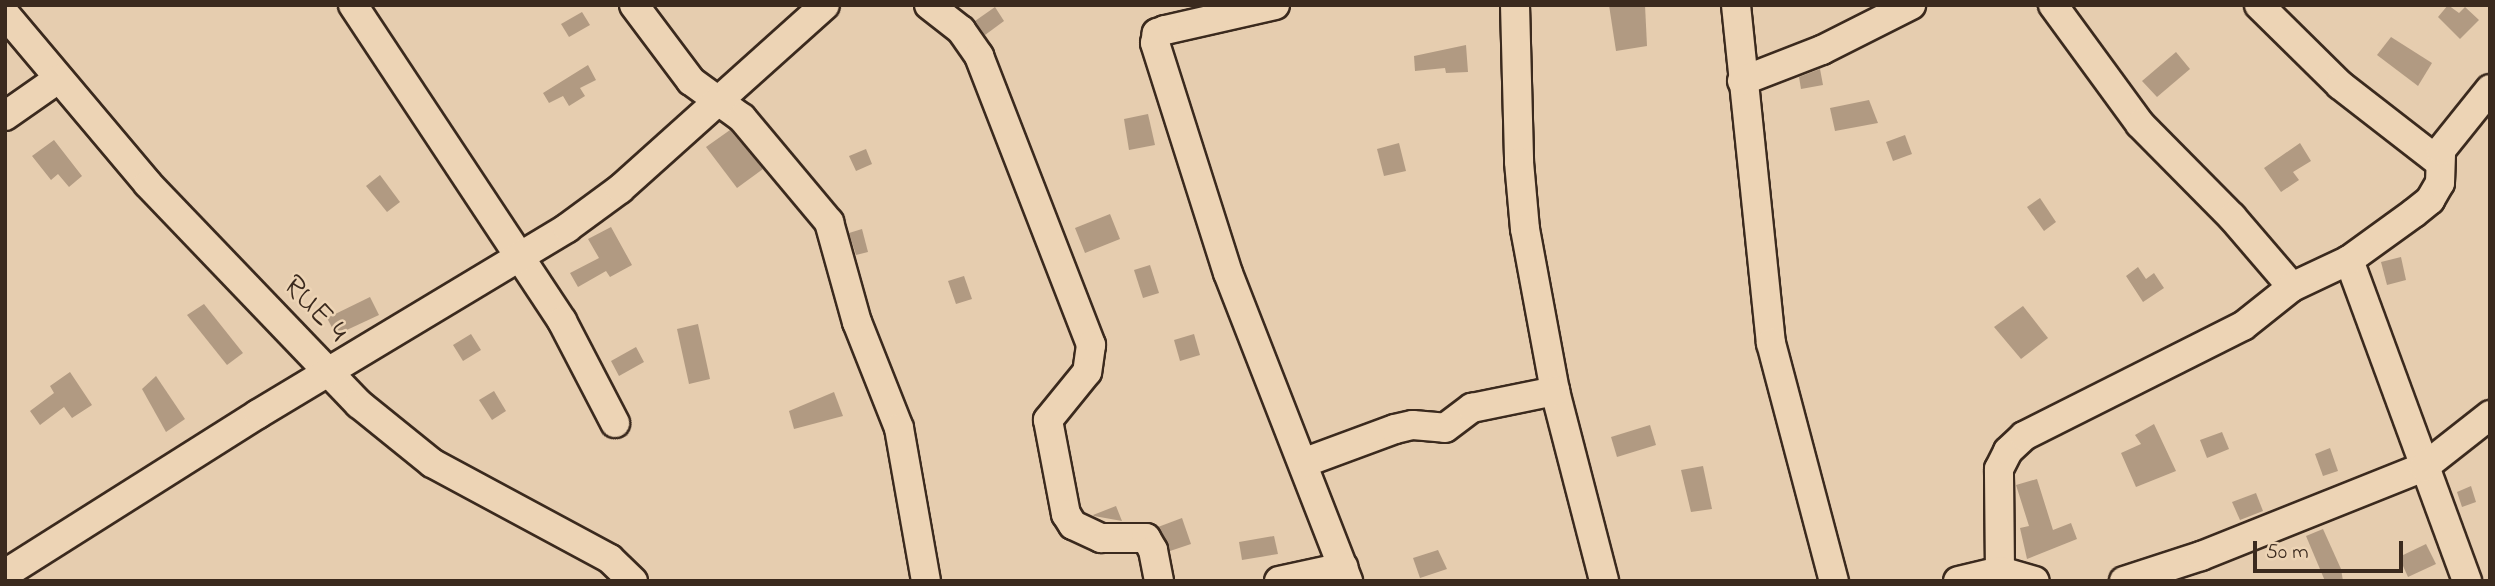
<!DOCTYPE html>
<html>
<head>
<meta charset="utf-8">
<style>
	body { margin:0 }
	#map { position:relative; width:2495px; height:586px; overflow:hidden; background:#e6cdaf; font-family:"Indie Flower",sans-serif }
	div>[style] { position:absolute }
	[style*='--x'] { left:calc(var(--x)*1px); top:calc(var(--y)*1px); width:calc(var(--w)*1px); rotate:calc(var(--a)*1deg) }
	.building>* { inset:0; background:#b19a82 }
	.roads { filter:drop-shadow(2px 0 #3b2a1e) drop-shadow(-2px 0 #3b2a1e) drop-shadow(0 2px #3b2a1e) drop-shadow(0 -2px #3b2a1e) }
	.minor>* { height:28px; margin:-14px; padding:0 14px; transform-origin:14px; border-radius:14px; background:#edd4b5 }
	span { translate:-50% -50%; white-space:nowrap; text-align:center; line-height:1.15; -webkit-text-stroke:5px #edd4b5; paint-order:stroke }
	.street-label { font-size:32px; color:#3b2a1e }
	.frame { position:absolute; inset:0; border:7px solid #3b2a1e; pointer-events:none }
	.scale { position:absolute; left:2253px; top:541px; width:150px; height:32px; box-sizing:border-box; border:4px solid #3b2a1e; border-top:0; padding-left:9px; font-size:21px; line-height:24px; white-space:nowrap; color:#3b2a1e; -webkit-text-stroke:5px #edd4b5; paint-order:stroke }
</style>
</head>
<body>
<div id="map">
	<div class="building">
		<div style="clip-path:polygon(1609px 5px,1645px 5px,1647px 46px,1616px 51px)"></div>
		<div style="clip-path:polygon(2448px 5px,2459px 13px,2465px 7px,2479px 20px,2460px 39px,2438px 17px)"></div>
		<div style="clip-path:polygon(995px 7px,1004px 21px,985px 35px,975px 21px)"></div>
		<div style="clip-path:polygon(582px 12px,590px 25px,569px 37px,561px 24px)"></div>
		<div style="clip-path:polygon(2391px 37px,2432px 63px,2418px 86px,2377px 55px)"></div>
		<div style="clip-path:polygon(1466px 45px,1468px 72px,1446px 73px,1445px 68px,1415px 71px,1414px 56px)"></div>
		<div style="clip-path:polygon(2176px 52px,2190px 69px,2157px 97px,2142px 81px)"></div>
		<div style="clip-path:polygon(588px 65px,596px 80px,580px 88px,585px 96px,569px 106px,563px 96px,549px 103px,543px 93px)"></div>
		<div style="clip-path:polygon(1820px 69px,1823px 85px,1801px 89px,1799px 77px)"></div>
		<div style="clip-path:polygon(1869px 100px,1878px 123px,1835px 131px,1830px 108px)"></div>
		<div style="clip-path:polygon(1148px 114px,1155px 145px,1129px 150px,1124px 119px)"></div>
		<div style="clip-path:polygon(730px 130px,763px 169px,737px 188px,706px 147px)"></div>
		<div style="clip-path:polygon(1905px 135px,1912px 154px,1893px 161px,1886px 142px)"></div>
		<div style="clip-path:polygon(54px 140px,82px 176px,69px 187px,58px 174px,51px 180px,32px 156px)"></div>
		<div style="clip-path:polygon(1399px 143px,1406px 171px,1384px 176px,1377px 149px)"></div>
		<div style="clip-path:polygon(2300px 143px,2311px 161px,2293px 172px,2299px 180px,2281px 192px,2264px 168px)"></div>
		<div style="clip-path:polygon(866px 149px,872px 164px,856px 171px,849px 156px)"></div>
		<div style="clip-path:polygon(380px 175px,400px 202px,387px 212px,366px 186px)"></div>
		<div style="clip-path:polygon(2040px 198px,2056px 222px,2044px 231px,2027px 207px)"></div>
		<div style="clip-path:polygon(1110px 214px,1120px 239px,1085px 253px,1075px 228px)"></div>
		<div style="clip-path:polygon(611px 227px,632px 265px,610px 277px,606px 271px,578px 287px,570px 273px,599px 258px,588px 239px)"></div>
		<div style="clip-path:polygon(862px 229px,868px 252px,856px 255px,849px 233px)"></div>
		<div style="clip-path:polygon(2401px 257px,2406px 280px,2387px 285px,2381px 262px)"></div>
		<div style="clip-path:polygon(1150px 265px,1159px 293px,1143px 298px,1134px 270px)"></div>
		<div style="clip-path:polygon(2138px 267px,2146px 279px,2154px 273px,2164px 288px,2143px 302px,2126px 276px)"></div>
		<div style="clip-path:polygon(964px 276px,972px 299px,956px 304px,948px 281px)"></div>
		<div style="clip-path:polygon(370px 297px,379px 315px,336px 335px,327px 318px)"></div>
		<div style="clip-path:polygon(204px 304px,243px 353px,227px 365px,187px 315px)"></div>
		<div style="clip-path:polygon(2023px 306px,2048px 338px,2021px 359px,1994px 327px)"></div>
		<div style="clip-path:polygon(698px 324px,710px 379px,689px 384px,677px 329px)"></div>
		<div style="clip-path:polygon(471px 334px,481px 350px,463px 361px,453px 345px)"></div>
		<div style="clip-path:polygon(1194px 334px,1200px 355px,1180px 361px,1174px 340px)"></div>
		<div style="clip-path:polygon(636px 347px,644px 362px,619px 376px,611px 361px)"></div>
		<div style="clip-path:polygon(70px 372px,92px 405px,72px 418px,64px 407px,40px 425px,30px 411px,54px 393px,50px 386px)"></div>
		<div style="clip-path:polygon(156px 376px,185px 419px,166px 432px,142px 389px)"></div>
		<div style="clip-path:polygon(494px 391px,506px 411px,492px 420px,479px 400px)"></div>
		<div style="clip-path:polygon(834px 392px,843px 416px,794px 429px,789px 411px)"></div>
		<div style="clip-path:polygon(2154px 424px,2176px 471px,2136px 487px,2121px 453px,2141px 444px,2135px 435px)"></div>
		<div style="clip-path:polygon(1650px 425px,1656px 445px,1617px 457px,1611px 437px)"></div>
		<div style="clip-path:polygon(2222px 432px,2229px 449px,2207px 458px,2200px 440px)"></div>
		<div style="clip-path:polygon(2330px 448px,2338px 471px,2323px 476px,2315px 454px)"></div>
		<div style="clip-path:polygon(1703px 466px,1712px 509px,1691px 512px,1681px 470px)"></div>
		<div style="clip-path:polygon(2037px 479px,2053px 530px,2071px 523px,2077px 539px,2027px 559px,2020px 528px,2029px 526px,2016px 485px)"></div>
		<div style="clip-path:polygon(2471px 486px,2476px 502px,2462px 507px,2457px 492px)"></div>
		<div style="clip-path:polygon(2256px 493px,2263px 511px,2240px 520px,2232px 502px)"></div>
		<div style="clip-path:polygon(1116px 506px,1122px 521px,1094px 516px,1093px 515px)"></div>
		<div style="clip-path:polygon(1182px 518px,1191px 544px,1170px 551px,1158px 527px)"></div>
		<div style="clip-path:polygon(2323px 529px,2341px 569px,2343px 581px,2325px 581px,2306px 536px)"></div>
		<div style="clip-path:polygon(1274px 536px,1278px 554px,1242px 560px,1239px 542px)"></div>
		<div style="clip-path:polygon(2426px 544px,2436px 564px,2408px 577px,2399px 557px)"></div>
		<div style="clip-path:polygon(1438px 550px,1447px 569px,1420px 578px,1413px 558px)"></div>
	</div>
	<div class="roads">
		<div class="minor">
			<div style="--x:353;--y:5;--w:379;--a:56.5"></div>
			<div style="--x:562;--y:321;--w:115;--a:62.5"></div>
			<div style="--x:634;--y:5;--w:95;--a:53.1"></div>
			<div style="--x:691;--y:81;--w:63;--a:36"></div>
			<div style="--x:742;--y:118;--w:136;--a:50.1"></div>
			<div style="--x:829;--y:222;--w:104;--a:74.4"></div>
			<div style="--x:857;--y:322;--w:114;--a:68.4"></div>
			<div style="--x:899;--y:428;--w:155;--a:80"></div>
			<div style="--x:929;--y:5;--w:41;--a:38"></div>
			<div style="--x:961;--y:30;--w:32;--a:55"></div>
			<div style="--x:979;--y:56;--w:310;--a:68.8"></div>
			<div style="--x:1091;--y:345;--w:27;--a:98"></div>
			<div style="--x:1087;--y:372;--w:62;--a:129.1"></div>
			<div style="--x:1048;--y:420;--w:96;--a:79.2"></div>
			<div style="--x:1066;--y:514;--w:13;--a:58"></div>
			<div style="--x:1073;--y:525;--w:31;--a:25"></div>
			<div style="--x:1101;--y:538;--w:45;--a:0"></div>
			<div style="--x:1146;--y:538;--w:14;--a:60"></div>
			<div style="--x:1153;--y:550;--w:32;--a:79"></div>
			<div style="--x:1275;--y:5;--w:113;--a:167.2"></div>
			<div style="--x:1165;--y:30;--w:9;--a:159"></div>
			<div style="--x:1157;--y:33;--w:10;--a:101"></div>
			<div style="--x:1155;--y:43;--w:241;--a:72.4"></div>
			<div style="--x:1228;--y:273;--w:331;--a:68.7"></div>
			<div style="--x:1515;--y:5;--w:157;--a:88.5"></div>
			<div style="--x:1519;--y:162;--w:67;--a:84.9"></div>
			<div style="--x:1525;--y:229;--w:165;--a:79.5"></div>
			<div style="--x:1555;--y:391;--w:196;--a:75.5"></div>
			<div style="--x:1736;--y:5;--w:340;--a:84.1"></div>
			<div style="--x:1771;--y:343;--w:246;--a:75.2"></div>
			<div style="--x:2053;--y:5;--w:147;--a:53.8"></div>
			<div style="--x:2140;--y:124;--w:131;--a:45.3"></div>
			<div style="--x:2232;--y:217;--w:92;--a:49.4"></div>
			<div style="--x:2259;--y:5;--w:114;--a:44.6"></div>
			<div style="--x:2340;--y:85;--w:124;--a:37.8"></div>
			<div style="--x:5;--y:14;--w:222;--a:49.9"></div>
			<div style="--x:148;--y:184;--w:305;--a:46.2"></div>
			<div style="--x:359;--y:404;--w:94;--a:38.9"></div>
			<div style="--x:432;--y:463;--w:202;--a:28.3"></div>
			<div style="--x:610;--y:559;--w:32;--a:44"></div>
			<div style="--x:1742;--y:81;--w:86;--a:-21.2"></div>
			<div style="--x:1822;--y:50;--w:100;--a:-26.8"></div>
			<div style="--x:5;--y:116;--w:65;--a:-34.9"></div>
			<div style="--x:2349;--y:260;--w:342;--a:69.8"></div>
			<div style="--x:1303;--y:463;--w:98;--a:-20.3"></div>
			<div style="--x:1395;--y:429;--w:18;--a:-13"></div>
			<div style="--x:1413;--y:425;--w:32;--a:5"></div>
			<div style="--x:1445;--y:428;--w:34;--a:-37"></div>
			<div style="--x:1472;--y:408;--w:85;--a:-11.6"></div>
			<div style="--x:2000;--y:571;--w:102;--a:-90.6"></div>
			<div style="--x:1999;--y:469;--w:20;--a:-63"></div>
			<div style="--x:2008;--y:451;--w:22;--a:-43"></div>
			<div style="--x:2024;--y:436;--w:245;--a:-26.7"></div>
			<div style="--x:2243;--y:326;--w:63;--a:-38.5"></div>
			<div style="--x:2292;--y:287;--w:63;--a:-25.3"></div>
			<div style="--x:2349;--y:260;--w:80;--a:-35.9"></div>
			<div style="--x:2414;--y:213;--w:21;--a:-39"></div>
			<div style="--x:2430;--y:200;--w:20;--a:-60"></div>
			<div style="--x:2440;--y:183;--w:33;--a:-88"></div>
			<div style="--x:2441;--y:150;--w:78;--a:-51.2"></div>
			<div style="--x:5;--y:574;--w:299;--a:-32.3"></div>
			<div style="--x:258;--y:414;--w:361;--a:-31"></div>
			<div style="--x:567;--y:228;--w:66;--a:-36.3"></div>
			<div style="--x:620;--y:189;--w:275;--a:-41.9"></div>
			<div style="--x:1279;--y:581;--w:66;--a:-12.2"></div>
			<div style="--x:1958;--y:581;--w:43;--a:-13.4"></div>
			<div style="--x:2000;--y:571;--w:36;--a:16"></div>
			<div style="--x:2124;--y:581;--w:81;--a:-18"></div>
			<div style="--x:2201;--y:556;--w:240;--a:-21.8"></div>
			<div style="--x:2424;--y:467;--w:84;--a:-38.2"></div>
		</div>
	</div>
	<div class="street-label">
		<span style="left:314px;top:310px;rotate:46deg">RUE 4</span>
	</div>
	<div class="frame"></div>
	<div class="scale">50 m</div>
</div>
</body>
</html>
